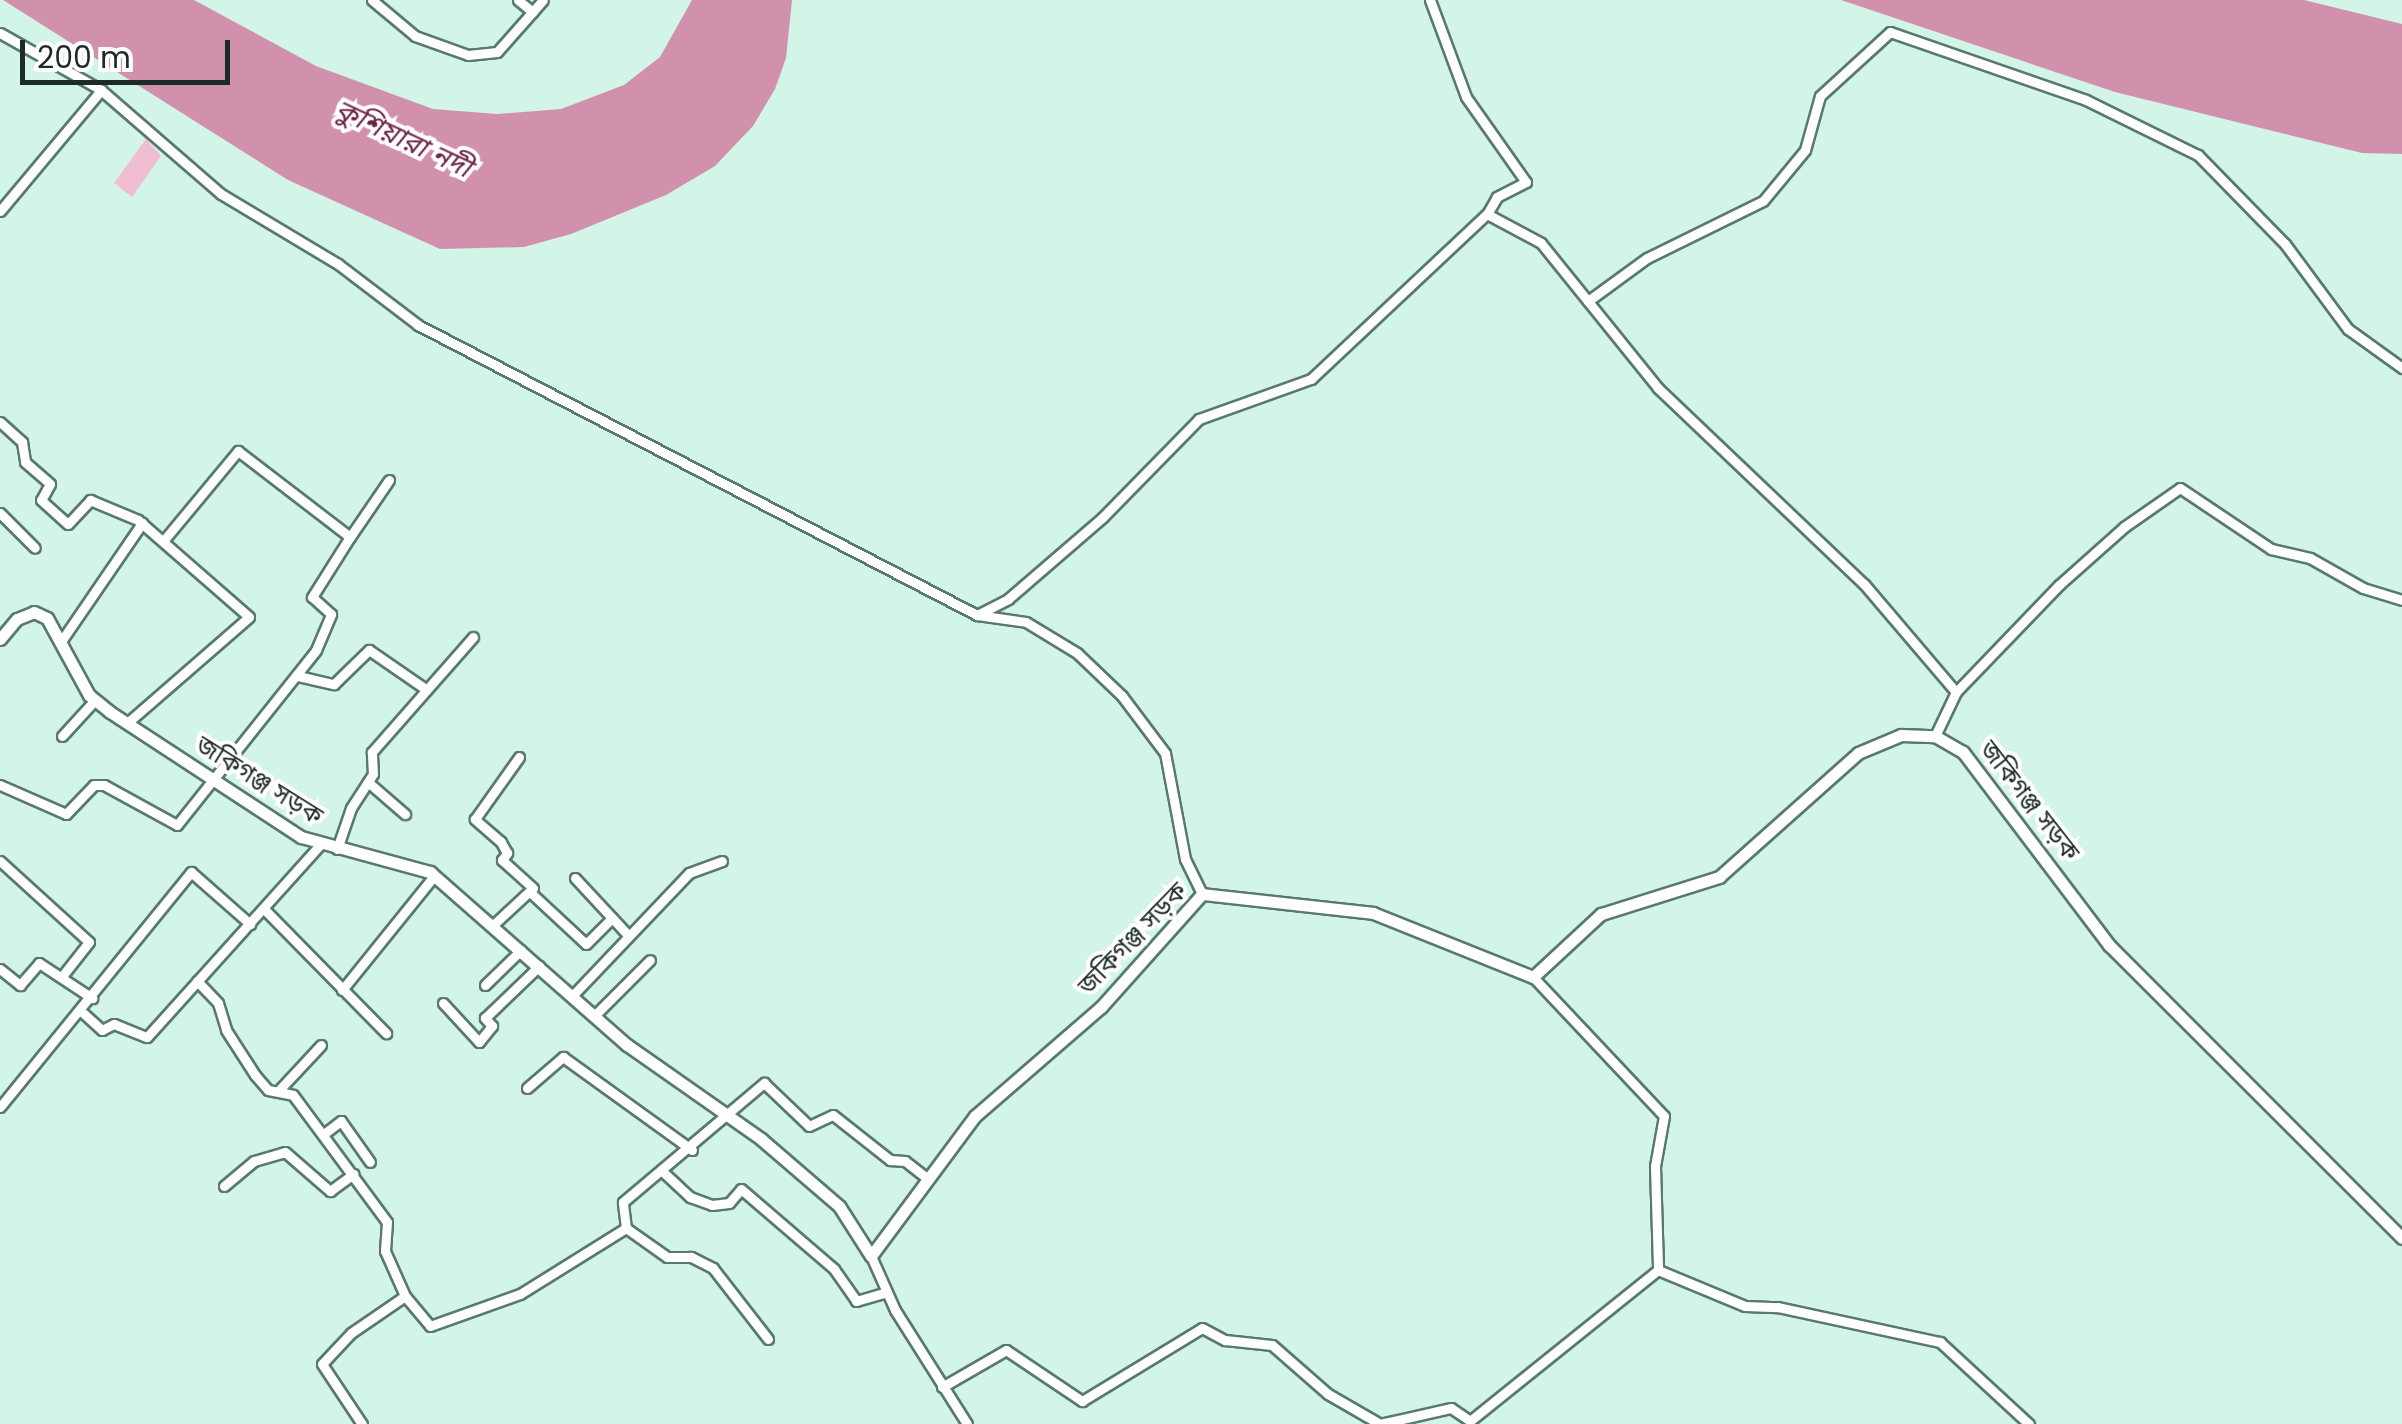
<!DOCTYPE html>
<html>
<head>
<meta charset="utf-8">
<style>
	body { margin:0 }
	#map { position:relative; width:2402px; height:1424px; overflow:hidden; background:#d2f5e7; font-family:Poppins,"Noto Sans Bengali",sans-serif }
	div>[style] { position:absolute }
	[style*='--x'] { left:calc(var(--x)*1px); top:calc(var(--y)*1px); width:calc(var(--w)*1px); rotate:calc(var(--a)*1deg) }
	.green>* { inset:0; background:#f1bdd3 }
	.water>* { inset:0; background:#d191ad }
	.roads { filter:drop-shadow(2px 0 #59796e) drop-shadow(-2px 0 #59796e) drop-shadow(0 2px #59796e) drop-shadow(0 -2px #59796e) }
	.minor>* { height:9px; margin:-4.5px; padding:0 4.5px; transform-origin:4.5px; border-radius:4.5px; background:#fff }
	.major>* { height:11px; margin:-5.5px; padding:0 5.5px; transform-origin:5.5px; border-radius:5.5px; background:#fff }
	span { translate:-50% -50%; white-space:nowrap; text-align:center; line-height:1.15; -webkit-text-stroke:8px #fff; paint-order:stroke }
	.street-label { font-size:25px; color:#1d2b26 }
	.water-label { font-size:28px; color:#6d2249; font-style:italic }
	.scale { position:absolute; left:20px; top:40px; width:210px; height:45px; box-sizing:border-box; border:5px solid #1d2b26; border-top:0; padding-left:12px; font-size:30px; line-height:35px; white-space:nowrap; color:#1d2b26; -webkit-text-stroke:8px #fff; paint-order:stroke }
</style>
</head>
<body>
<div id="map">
	<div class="green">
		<div style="clip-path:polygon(146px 139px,161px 156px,132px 197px,114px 183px)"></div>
	</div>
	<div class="water">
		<div style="clip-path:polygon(3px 0,194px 0,316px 66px,433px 109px,497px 114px,561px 109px,624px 85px,660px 57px,692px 0,792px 0,786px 58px,775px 89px,753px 126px,715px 166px,666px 195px,571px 234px,524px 247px,440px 249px,288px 180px)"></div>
		<div style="clip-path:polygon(1841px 0,2304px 0,2402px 24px,2402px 154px,2362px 153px,2115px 92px)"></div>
	</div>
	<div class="roads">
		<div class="minor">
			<div style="--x:372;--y:0;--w:56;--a:39.9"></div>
			<div style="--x:415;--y:36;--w:56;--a:19.7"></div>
			<div style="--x:468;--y:55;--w:29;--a:-6"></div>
			<div style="--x:497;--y:52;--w:69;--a:-48.5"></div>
			<div style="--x:518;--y:0;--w:19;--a:39"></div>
			<div style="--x:1430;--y:0;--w:103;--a:69.6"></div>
			<div style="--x:1466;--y:97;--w:104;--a:54.8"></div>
			<div style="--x:1526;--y:182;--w:33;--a:153"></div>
			<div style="--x:1497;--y:197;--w:20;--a:120"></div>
			<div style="--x:0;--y:33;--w:116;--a:29.4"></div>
			<div style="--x:0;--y:211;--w:158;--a:-50.1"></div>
			<div style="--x:101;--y:90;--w:159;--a:40.9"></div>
			<div style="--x:221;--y:194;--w:136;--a:30.9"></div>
			<div style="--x:338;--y:264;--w:101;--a:37.3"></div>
			<div style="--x:418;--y:325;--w:630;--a:27.42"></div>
			<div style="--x:977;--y:615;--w:49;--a:8.1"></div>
			<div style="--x:1026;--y:622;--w:60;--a:31.3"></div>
			<div style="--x:1077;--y:653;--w:62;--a:43.7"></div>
			<div style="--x:1122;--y:696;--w:71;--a:53"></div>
			<div style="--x:1165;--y:753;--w:108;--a:79.3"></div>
			<div style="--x:1185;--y:859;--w:39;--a:64"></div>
			<div style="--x:1588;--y:301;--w:73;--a:-36.1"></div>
			<div style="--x:1647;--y:258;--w:129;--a:-26.2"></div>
			<div style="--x:1763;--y:201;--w:66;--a:-50.5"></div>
			<div style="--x:1805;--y:150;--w:56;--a:-74.5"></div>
			<div style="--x:1820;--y:96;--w:95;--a:-42.4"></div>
			<div style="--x:1890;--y:32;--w:207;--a:19.1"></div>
			<div style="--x:2086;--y:100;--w:125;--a:26.2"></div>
			<div style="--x:2198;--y:155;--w:124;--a:45.7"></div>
			<div style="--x:2285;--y:244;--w:106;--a:53.5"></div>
			<div style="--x:2348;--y:329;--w:67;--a:35.8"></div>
			<div style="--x:0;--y:422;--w:30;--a:42"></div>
			<div style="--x:22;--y:442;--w:20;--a:81"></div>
			<div style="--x:25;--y:462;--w:33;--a:41"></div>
			<div style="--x:50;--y:484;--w:18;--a:119"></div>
			<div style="--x:41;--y:500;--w:36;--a:42"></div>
			<div style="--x:68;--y:524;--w:33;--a:-47"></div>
			<div style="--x:90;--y:500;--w:52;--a:22.6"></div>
			<div style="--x:138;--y:520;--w:147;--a:41.1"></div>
			<div style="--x:249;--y:617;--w:162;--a:139"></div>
			<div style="--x:0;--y:513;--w:49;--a:45"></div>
			<div style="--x:164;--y:540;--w:116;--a:-50.3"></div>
			<div style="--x:238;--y:451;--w:141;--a:37.5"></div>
			<div style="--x:350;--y:537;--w:69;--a:-55.6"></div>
			<div style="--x:979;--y:614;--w:33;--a:-27"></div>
			<div style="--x:1008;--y:599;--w:125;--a:-40.8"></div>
			<div style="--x:1103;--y:517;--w:137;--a:-45.6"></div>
			<div style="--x:1199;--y:419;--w:119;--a:-19.7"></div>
			<div style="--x:1311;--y:379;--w:241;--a:-43.2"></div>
			<div style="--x:1487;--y:214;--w:61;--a:28.2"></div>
			<div style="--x:1541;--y:243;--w:186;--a:51.1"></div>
			<div style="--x:1658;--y:388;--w:284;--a:43.6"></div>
			<div style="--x:1864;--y:584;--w:142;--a:49.6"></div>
			<div style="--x:1956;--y:692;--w:49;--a:115.5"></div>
			<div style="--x:62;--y:640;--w:142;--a:-55.6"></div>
			<div style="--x:298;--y:676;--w:37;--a:13"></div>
			<div style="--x:334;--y:684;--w:49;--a:-44.2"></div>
			<div style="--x:369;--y:650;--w:70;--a:34.6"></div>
			<div style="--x:1956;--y:692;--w:149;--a:-46.1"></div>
			<div style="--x:2059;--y:585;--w:87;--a:-41.7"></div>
			<div style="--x:2124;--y:527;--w:68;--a:-34.9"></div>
			<div style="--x:2180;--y:488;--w:110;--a:33.8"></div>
			<div style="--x:2271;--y:549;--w:40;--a:13"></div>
			<div style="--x:2310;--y:558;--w:61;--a:29.5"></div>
			<div style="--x:2363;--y:588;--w:41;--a:17.1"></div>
			<div style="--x:62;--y:736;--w:49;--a:-47.5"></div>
			<div style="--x:368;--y:782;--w:49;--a:40.9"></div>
			<div style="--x:0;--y:785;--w:72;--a:23.7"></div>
			<div style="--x:66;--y:814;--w:40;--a:-46"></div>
			<div style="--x:94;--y:785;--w:10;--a:0"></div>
			<div style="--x:104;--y:785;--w:83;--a:28.7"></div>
			<div style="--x:177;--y:825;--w:223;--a:-51.5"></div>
			<div style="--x:316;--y:650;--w:39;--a:-67"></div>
			<div style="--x:331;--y:614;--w:25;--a:-138"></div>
			<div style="--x:312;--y:597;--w:71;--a:-57.7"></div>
			<div style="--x:337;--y:849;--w:43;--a:-71.1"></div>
			<div style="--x:351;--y:808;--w:40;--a:-57.1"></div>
			<div style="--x:373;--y:774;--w:22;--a:-93"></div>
			<div style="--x:372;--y:752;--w:153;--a:-48.7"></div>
			<div style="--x:0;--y:861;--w:120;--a:42.3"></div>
			<div style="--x:89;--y:942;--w:42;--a:128.2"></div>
			<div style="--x:575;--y:878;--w:78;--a:47.1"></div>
			<div style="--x:530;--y:892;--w:76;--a:42.9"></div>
			<div style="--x:586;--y:944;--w:37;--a:-45"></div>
			<div style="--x:265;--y:910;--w:173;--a:45.5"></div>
			<div style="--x:493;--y:925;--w:54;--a:-42.8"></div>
			<div style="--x:533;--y:888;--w:42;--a:-137.9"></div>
			<div style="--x:502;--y:860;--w:9;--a:-54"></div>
			<div style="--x:507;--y:853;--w:13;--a:-119"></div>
			<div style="--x:501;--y:842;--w:35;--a:-139"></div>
			<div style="--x:475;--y:819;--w:76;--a:-54.6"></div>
			<div style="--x:0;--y:969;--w:26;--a:39"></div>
			<div style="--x:20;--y:985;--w:29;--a:-49"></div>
			<div style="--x:39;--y:963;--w:64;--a:33.4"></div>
			<div style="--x:1533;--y:977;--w:191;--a:46.7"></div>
			<div style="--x:1664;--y:1116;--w:51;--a:100.2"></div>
			<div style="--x:1655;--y:1166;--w:104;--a:88.3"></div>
			<div style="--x:1658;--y:1270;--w:94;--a:22.5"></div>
			<div style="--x:1745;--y:1306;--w:33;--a:2"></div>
			<div style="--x:1778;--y:1307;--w:166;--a:12.2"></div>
			<div style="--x:1940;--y:1342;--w:121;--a:42.7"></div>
			<div style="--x:197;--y:981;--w:30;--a:46"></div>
			<div style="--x:218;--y:1003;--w:28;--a:73"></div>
			<div style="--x:226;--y:1030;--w:54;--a:57.2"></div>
			<div style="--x:255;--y:1075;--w:20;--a:49"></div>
			<div style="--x:268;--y:1090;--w:25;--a:11"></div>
			<div style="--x:293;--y:1095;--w:158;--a:53.5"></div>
			<div style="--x:387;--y:1222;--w:29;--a:94"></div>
			<div style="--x:385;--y:1251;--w:49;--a:66"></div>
			<div style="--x:405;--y:1296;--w:65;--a:145.6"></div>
			<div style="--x:351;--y:1333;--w:42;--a:133.1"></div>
			<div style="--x:322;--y:1364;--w:72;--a:56.3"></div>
			<div style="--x:485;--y:985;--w:50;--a:-44.2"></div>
			<div style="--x:342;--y:990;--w:146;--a:-51.1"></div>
			<div style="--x:572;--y:996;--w:170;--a:-46.4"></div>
			<div style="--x:689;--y:873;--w:35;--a:-20"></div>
			<div style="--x:443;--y:1003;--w:53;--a:47.3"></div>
			<div style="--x:479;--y:1042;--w:21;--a:-51"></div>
			<div style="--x:492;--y:1026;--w:11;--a:-131"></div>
			<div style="--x:485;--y:1018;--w:75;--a:-43.9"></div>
			<div style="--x:82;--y:1012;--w:27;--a:42"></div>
			<div style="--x:102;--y:1030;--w:13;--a:-27"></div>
			<div style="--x:114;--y:1024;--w:35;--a:22"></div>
			<div style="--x:147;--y:1037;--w:258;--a:-48"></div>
			<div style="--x:594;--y:1016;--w:79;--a:-45"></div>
			<div style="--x:527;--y:1088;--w:48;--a:-40.7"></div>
			<div style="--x:563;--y:1057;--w:159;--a:35.8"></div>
			<div style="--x:280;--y:1089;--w:60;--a:-47"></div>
			<div style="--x:0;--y:1107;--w:303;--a:-50.9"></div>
			<div style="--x:191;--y:872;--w:79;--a:41.4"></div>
			<div style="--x:325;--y:1133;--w:20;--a:-37"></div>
			<div style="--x:341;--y:1121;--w:50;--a:54.7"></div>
			<div style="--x:661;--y:1170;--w:40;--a:43"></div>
			<div style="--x:690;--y:1197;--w:23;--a:20"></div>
			<div style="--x:712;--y:1205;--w:17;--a:-7"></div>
			<div style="--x:729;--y:1203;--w:18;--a:-49"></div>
			<div style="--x:741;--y:1189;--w:123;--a:40.7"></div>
			<div style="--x:834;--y:1269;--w:39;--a:55"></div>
			<div style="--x:856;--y:1301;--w:32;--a:-16"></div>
			<div style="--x:224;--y:1186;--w:39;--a:-40"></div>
			<div style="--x:254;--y:1161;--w:32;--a:-16"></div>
			<div style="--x:285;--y:1152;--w:60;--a:40.9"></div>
			<div style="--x:330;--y:1191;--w:29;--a:-36"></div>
			<div style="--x:871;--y:1256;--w:59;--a:66"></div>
			<div style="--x:895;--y:1310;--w:135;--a:57.7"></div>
			<div style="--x:405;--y:1296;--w:39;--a:50"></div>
			<div style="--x:430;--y:1326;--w:96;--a:-19.6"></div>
			<div style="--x:520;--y:1294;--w:125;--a:-31.9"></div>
			<div style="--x:768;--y:1339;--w:90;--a:-127.8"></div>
			<div style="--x:713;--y:1268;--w:25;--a:-153"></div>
			<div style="--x:691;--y:1257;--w:24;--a:180"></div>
			<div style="--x:667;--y:1257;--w:50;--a:-144.7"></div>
			<div style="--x:626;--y:1228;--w:26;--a:-97"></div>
			<div style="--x:623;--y:1202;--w:185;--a:-40.2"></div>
			<div style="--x:764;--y:1083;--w:62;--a:43.7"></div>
			<div style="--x:809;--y:1126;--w:26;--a:-25"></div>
			<div style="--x:833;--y:1115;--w:73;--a:38.3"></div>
			<div style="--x:890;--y:1160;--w:15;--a:4"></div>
			<div style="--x:905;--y:1161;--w:29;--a:38"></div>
			<div style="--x:942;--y:1387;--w:74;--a:-30"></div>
			<div style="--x:1006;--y:1350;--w:92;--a:33.9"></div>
			<div style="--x:1082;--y:1401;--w:140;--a:-31.3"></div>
			<div style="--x:1202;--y:1328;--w:26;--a:28"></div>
			<div style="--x:1225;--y:1340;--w:47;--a:6.1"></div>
			<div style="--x:1272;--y:1345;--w:74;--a:41.2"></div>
			<div style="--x:1328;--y:1394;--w:60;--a:30"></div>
			<div style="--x:1380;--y:1424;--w:73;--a:-12.7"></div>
			<div style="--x:1451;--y:1408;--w:23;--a:34"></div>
			<div style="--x:1470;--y:1421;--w:241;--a:-38.8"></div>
		</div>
		<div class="major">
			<div style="--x:0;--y:639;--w:26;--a:-50"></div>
			<div style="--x:17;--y:619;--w:18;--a:-22"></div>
			<div style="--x:34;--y:612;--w:14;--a:25"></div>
			<div style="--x:47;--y:618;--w:88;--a:61.4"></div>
			<div style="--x:89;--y:695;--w:27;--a:39"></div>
			<div style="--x:110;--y:712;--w:228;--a:33.2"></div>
			<div style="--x:301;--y:837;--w:134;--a:15.2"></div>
			<div style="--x:430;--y:872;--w:262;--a:41.3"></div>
			<div style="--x:627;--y:1045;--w:164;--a:35"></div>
			<div style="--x:761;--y:1139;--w:103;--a:40.7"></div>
			<div style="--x:839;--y:1206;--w:59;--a:57.4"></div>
			<div style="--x:871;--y:1256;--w:174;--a:-53.4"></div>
			<div style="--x:975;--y:1116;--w:167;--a:-40.9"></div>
			<div style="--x:1101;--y:1007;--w:152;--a:-48.2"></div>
			<div style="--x:1202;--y:894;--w:172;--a:6.3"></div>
			<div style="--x:1373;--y:913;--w:172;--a:21.8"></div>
			<div style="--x:1533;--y:977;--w:93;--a:-42.8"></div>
			<div style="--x:1601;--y:914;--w:124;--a:-17.4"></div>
			<div style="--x:1719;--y:877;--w:186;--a:-41.7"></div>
			<div style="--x:1858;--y:753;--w:47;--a:-22.7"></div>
			<div style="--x:1901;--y:735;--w:34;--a:2"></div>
			<div style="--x:1935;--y:736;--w:32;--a:30"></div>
			<div style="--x:1963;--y:752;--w:242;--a:52.9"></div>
			<div style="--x:2109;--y:945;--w:414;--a:45"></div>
		</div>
	</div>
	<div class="street-label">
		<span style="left:259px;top:781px;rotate:32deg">জকিগঞ্জ সড়ক</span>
		<span style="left:2029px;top:801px;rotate:52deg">জকিগঞ্জ সড়ক</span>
		<span style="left:1133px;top:939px;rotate:-46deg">জকিগঞ্জ সড়ক</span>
	</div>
	<div class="water-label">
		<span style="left:403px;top:139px;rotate:25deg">কুশিয়ারা নদী</span>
	</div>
	<div class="scale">200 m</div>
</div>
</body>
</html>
